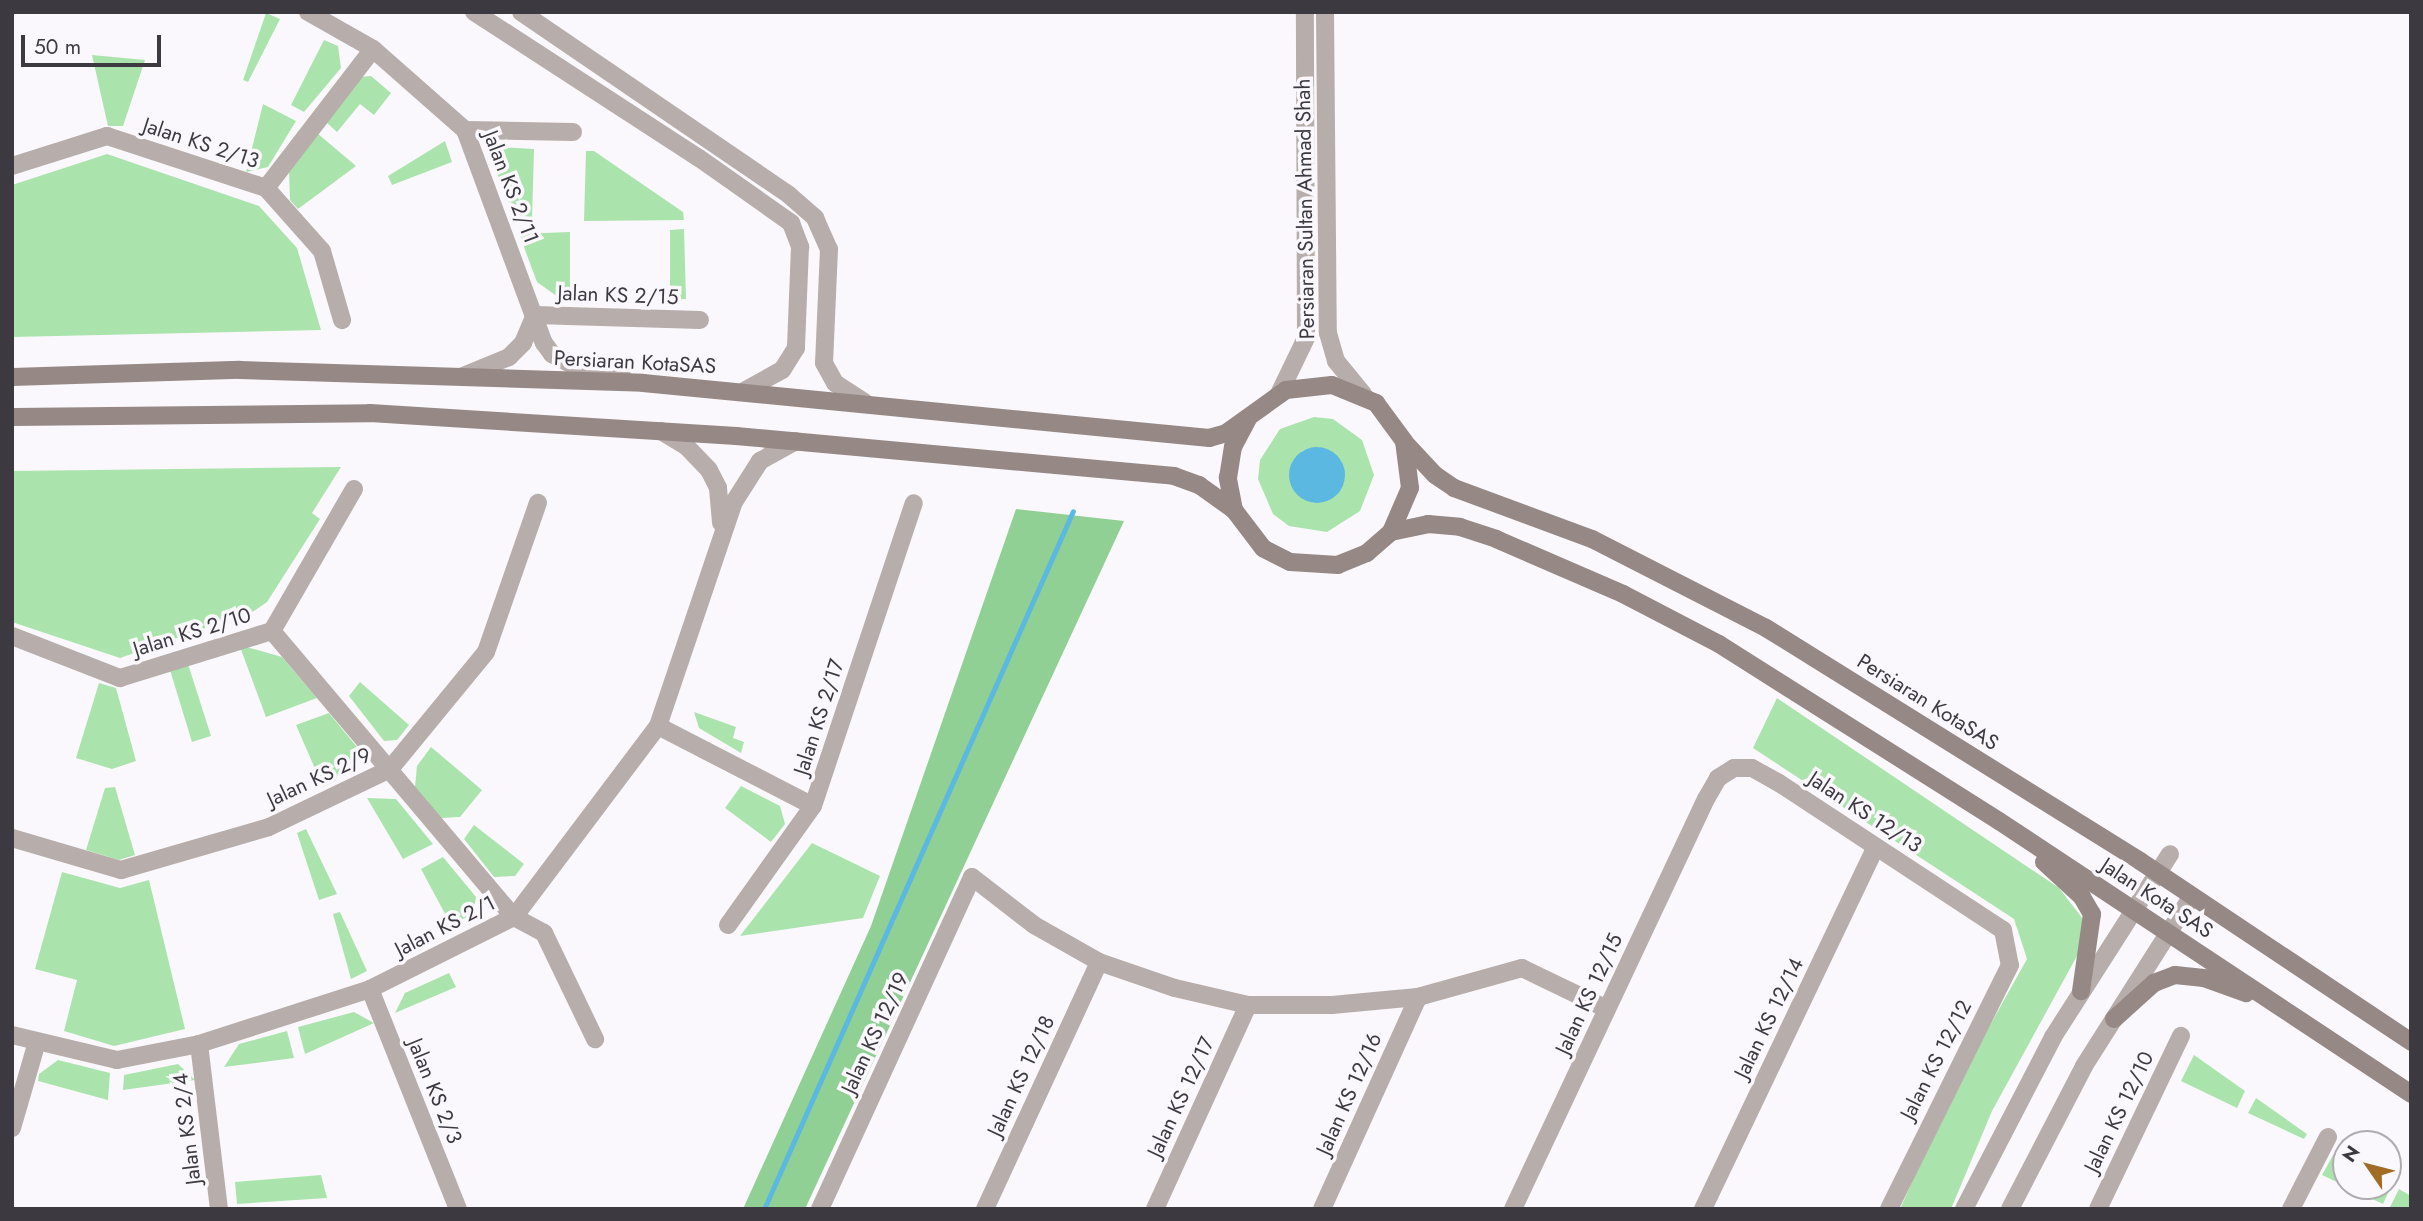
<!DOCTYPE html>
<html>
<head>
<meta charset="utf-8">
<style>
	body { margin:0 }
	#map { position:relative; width:2423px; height:1221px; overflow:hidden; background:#faf8fc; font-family:Jost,sans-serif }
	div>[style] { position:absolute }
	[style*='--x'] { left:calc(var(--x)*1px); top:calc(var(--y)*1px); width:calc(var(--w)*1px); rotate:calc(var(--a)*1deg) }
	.green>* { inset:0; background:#aae4ac }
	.forest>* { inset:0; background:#91d094 }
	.water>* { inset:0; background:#5bb8e1 }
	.round { border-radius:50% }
	.stream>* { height:5px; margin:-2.5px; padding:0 2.5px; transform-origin:2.5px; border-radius:2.5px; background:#5bb8e1 }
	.minor>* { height:18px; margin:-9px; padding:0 9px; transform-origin:9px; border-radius:9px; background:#b7adaa }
	.tertiary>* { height:18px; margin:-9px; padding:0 9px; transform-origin:9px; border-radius:9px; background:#b7adaa }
	.secondary>* { height:18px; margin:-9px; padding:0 9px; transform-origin:9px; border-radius:9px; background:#968885 }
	span { translate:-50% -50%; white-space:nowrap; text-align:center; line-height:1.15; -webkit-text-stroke:7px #faf8fc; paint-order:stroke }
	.street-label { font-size:21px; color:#3c3941 }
	.frame { position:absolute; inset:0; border:14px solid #3c3941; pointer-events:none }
	.north { position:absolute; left:2332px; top:1130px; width:70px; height:70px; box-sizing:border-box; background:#faf8fc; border:2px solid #aeacb1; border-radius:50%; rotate:305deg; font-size:19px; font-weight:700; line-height:28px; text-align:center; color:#3c3941 }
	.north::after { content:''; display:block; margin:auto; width:24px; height:32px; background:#a16d25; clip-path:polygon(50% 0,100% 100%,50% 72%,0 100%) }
	.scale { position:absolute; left:21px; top:35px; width:140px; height:32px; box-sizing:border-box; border:4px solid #3c3941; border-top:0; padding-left:9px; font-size:21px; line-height:24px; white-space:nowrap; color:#3c3941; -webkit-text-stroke:5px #faf8fc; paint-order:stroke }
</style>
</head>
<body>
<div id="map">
	<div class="green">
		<div style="clip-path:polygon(266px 13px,280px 19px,248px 82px,243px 80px)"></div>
		<div style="clip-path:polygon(324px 40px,338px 46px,341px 68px,304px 112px,291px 105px)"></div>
		<div style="clip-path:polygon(92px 55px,145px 60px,123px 126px,108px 126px)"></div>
		<div style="clip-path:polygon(371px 76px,391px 93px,374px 115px,360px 104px,337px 132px,326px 122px,359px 77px)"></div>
		<div style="clip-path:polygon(263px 104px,296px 121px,268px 167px,246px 172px)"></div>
		<div style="clip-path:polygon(317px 133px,356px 166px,298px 209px,290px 200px,289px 171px)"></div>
		<div style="clip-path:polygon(445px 141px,452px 162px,392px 185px,388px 176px)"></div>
		<div style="clip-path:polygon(502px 147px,534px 149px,532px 221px,515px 222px,493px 162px)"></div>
		<div style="clip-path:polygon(586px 151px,594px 151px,683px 212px,684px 220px,584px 221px)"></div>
		<div style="clip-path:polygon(107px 154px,259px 206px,297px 248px,321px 330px,12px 337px,12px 185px)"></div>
		<div style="clip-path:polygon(684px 229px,686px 299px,670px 300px,670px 230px)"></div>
		<div style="clip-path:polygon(570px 232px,570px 302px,565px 302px,537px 282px,519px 234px)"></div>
		<div style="clip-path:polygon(evenodd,1314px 417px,1333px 419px,1362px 440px,1374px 475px,1360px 511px,1327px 532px,1289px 526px,1273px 514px,1258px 479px,1260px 460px,1280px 429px,1314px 417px,1319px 447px,1341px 461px,1344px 478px,1341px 487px,1310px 501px,1294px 491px,1289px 473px,1302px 451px,1319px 447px)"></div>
		<div style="clip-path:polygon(341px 467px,312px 513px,320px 519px,267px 602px,254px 611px,120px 658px,12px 622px,12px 471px)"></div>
		<div style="clip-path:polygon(243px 646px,282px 657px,317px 698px,266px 717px,240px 647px)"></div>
		<div style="clip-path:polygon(188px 664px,211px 736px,192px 742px,170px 670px)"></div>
		<div style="clip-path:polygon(360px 682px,409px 725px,397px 740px,384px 741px,349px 696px)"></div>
		<div style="clip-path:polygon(99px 683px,116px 688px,136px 761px,112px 769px,76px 758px)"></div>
		<div style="clip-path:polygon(1777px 698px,2059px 888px,2083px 919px,2083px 945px,1992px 1111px,1951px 1209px,1900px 1209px,1952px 1093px,2027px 959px,2014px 919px,1753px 748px)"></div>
		<div style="clip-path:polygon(694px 712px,736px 727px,733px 738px,744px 742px,741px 753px,699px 728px)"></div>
		<div style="clip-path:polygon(329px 713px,361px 752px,354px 771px,323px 787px,296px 725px)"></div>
		<div style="clip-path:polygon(431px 747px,482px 790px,460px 817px,441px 818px,415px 787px,417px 766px)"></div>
		<div style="clip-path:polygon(741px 786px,780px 806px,785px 824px,771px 842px,725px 808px)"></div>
		<div style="clip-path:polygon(115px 787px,135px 855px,119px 860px,86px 850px,105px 788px)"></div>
		<div style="clip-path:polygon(367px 798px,396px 799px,433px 844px,403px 859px)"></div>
		<div style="clip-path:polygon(474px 825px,524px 864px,515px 876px,494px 877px,464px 839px)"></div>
		<div style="clip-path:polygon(306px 829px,337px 894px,319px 900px,297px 833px)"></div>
		<div style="clip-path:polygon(812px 843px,880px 876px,863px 918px,740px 936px)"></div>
		<div style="clip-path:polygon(443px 857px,476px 897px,473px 914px,451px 925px,421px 869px)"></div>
		<div style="clip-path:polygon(62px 872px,120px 888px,149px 880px,185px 1029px,114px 1046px,64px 1031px,77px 980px,35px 969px)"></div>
		<div style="clip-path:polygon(340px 912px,367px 971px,351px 979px,333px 914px)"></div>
		<div style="clip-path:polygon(449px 973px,456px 987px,395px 1013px,405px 993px)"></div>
		<div style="clip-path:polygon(354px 1012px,374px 1023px,305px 1054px,298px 1027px)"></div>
		<div style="clip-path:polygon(287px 1031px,294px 1058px,224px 1067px,239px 1044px)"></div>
		<div style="clip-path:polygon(2194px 1055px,2245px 1091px,2237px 1108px,2181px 1081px)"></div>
		<div style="clip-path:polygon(58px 1060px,110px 1073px,108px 1100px,38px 1081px,39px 1074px)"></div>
		<div style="clip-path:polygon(178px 1064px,195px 1080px,123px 1090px,124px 1075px)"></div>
		<div style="clip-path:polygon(2256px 1098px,2307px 1134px,2304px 1139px,2248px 1113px)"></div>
		<div style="clip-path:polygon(2337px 1148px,2346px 1154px,2346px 1186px,2392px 1184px,2383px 1204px,2322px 1175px)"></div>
		<div style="clip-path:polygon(321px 1175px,327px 1198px,237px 1204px,235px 1182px)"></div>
		<div style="clip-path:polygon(2399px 1189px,2411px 1196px,2411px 1209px,2389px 1209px)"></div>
	</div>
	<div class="forest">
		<div style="clip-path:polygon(1016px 509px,1124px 521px,805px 1209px,743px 1209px,871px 926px)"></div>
	</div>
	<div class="water">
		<div class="round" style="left:1289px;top:447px;width:56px;height:56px"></div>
	</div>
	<div class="stream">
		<div style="--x:764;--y:1209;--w:763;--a:-66.12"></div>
	</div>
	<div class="minor">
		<div style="--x:308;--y:12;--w:75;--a:29.6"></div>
		<div style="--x:373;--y:49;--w:123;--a:41.4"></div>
		<div style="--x:465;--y:130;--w:227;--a:69.7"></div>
		<div style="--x:544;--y:343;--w:14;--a:54"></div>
		<div style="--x:552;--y:354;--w:26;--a:28"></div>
		<div style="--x:575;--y:366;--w:50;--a:13.8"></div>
		<div style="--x:1325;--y:12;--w:321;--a:89.5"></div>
		<div style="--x:1328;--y:333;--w:29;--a:74"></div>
		<div style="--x:1336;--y:361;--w:43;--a:50.7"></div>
		<div style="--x:465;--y:130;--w:108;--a:1.1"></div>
		<div style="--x:12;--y:166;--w:100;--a:-17.5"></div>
		<div style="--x:107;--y:136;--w:167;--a:18.1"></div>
		<div style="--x:266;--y:188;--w:84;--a:48.4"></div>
		<div style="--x:322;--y:251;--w:72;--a:73.8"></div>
		<div style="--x:266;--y:188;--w:175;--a:-52.4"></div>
		<div style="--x:463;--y:376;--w:50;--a:-22.4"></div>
		<div style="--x:509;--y:357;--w:20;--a:-45"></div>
		<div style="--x:523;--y:343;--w:30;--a:-67"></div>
		<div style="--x:535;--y:315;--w:165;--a:1.7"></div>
		<div style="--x:1279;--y:394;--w:62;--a:-64.3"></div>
		<div style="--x:1306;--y:338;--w:326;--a:-90.2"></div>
		<div style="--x:661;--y:431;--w:29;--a:31"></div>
		<div style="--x:686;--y:446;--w:33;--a:46"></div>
		<div style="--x:709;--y:470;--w:20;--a:63"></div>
		<div style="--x:718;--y:488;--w:35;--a:85"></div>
		<div style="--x:272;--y:631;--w:375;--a:49.8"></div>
		<div style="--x:514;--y:917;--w:34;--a:28"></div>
		<div style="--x:544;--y:933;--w:118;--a:64.3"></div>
		<div style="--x:12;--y:636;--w:116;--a:21.3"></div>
		<div style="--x:120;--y:678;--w:159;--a:-17.2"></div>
		<div style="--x:272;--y:631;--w:164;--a:-60"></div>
		<div style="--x:658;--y:726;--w:174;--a:27.3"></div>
		<div style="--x:12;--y:838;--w:114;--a:16.4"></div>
		<div style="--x:121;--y:870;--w:154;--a:-16.2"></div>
		<div style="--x:269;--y:827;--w:134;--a:-25.6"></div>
		<div style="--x:390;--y:769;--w:151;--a:-50.6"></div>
		<div style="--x:486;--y:652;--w:158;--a:-70.8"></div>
		<div style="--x:728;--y:925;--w:146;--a:-54.5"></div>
		<div style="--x:813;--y:806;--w:319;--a:-71.6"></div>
		<div style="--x:370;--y:989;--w:237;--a:68.2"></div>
		<div style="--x:12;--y:1035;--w:108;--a:13.4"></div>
		<div style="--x:117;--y:1060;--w:84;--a:-11"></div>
		<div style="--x:199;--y:1044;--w:180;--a:-17.8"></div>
		<div style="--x:370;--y:989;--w:161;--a:-26.6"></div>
		<div style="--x:514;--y:917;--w:239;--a:-53"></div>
		<div style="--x:658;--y:726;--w:237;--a:-71.3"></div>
		<div style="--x:734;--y:502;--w:49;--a:-57.6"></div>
		<div style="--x:760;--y:461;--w:41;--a:-29.1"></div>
		<div style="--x:199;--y:1044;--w:166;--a:83.1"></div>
		<div style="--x:12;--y:1128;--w:90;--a:-73.8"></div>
		<div style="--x:820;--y:1209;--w:365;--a:-65.4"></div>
		<div style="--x:972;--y:877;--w:78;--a:37.7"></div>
		<div style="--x:1034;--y:925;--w:75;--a:29.6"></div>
		<div style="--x:1099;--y:962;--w:80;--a:18.9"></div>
		<div style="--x:1175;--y:988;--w:75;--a:13.1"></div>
		<div style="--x:1248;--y:1005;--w:84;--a:0"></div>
		<div style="--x:1332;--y:1005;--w:86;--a:-5.3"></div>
		<div style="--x:1418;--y:997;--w:108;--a:-15.6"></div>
		<div style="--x:1522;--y:968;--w:94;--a:25.8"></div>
		<div style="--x:985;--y:1209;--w:272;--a:-65.2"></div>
		<div style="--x:1155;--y:1209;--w:224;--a:-65.5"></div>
		<div style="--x:1322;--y:1209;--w:233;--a:-65.6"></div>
		<div style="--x:1513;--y:1209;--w:453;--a:-64.8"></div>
		<div style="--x:1706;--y:799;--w:24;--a:-60"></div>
		<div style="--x:1718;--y:778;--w:19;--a:-32"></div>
		<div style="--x:1734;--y:768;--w:18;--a:0"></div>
		<div style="--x:1752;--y:768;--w:31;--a:29"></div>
		<div style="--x:1779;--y:783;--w:268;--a:33.3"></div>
		<div style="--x:2003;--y:930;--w:36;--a:79"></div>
		<div style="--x:2010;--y:965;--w:272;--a:116.4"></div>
		<div style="--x:1703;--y:1209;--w:401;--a:-64.5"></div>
		<div style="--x:1964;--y:1209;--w:194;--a:-62.6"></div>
		<div style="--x:2053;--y:1037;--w:217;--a:-57.4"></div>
		<div style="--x:2010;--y:1209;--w:161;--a:-62.6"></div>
		<div style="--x:2084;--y:1066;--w:201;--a:-57.6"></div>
		<div style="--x:2098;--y:1209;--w:192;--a:-64.4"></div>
		<div style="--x:2291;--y:1209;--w:81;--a:-62.8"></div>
	</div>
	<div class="tertiary">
		<div style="--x:474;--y:12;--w:268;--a:33"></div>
		<div style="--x:699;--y:158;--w:113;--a:35.2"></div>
		<div style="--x:791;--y:223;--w:26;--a:69"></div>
		<div style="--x:800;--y:247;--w:101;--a:92.3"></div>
		<div style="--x:796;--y:348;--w:26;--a:122"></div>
		<div style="--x:782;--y:370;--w:43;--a:151.1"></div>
		<div style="--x:521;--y:12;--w:325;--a:34.3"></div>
		<div style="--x:789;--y:195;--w:35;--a:41"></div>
		<div style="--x:815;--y:218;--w:34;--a:66"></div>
		<div style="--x:829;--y:249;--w:114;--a:92.5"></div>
		<div style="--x:824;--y:363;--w:23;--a:61"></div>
		<div style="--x:835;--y:383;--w:35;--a:33"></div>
	</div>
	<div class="secondary">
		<div style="--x:12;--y:377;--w:228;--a:-1.8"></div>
		<div style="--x:240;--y:370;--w:403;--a:1.8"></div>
		<div style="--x:643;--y:383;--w:569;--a:5.55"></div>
		<div style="--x:1209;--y:438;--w:18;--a:-16"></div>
		<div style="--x:1226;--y:433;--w:74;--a:-35.6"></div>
		<div style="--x:1286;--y:390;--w:46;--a:-6.2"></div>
		<div style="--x:1332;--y:385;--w:48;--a:22.2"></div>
		<div style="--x:1376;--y:403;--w:47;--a:53.6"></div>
		<div style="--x:1404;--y:441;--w:47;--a:82.7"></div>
		<div style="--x:1410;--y:488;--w:48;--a:113.4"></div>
		<div style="--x:1391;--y:532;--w:32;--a:139"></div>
		<div style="--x:1367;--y:553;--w:31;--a:158"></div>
		<div style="--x:1338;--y:565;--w:48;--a:-176.4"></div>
		<div style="--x:1290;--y:562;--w:30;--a:-153"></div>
		<div style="--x:1263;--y:548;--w:48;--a:-127.3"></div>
		<div style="--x:1234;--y:510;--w:33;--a:-101"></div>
		<div style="--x:1228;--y:478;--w:31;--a:-81"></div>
		<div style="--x:1233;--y:447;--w:32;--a:-62"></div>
		<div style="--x:12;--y:417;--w:358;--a:-0.6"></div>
		<div style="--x:370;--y:413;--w:367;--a:3.6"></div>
		<div style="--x:736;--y:436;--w:440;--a:5.2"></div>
		<div style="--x:1174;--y:476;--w:27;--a:20"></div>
		<div style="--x:1199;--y:485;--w:43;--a:35.5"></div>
		<div style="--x:1406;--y:444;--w:42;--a:46.9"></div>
		<div style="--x:1435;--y:475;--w:23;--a:34"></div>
		<div style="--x:1454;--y:488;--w:147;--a:20.3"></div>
		<div style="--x:1592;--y:539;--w:195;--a:27.1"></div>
		<div style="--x:1766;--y:628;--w:441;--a:31.9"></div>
		<div style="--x:2140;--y:861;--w:326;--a:33.7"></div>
		<div style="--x:1391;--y:532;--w:38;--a:-12"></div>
		<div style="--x:1428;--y:524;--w:32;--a:5"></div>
		<div style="--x:1460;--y:527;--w:38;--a:18"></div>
		<div style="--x:1496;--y:539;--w:138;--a:23.4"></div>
		<div style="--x:1623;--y:594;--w:108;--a:27.5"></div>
		<div style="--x:1719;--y:644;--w:331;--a:32.3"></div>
		<div style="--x:1999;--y:821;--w:494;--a:33.5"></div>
		<div style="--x:2044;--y:862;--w:52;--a:42.6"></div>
		<div style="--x:2082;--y:897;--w:20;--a:60"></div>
		<div style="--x:2092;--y:914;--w:78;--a:98.1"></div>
		<div style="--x:2114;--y:1019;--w:54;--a:-42"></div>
		<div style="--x:2154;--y:983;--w:22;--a:-21"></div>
		<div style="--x:2175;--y:975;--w:29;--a:6"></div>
		<div style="--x:2204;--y:978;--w:45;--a:19.7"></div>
	</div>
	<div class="street-label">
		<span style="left:201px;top:143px;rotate:18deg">Jalan KS 2/13</span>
		<span style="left:511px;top:187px;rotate:69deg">Jalan KS 2/11</span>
		<span style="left:1305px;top:209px;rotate:-91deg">Persiaran Sultan Ahmad Shah</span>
		<span style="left:618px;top:295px;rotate:2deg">Jalan KS 2/15</span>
		<span style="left:635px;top:362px;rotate:3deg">Persiaran KotaSAS</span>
		<span style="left:192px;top:632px;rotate:-17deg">Jalan KS 2/10</span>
		<span style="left:1928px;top:702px;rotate:32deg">Persiaran KotaSAS</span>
		<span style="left:819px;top:717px;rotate:-72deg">Jalan KS 2/17</span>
		<span style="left:319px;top:777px;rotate:-25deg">Jalan KS 2/9</span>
		<span style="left:1865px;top:812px;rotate:33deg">Jalan KS 12/13</span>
		<span style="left:2157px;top:898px;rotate:33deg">Jalan Kota SAS</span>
		<span style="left:445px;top:926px;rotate:-27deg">Jalan KS 2/1</span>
		<span style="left:1589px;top:994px;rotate:-65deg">Jalan KS 12/15</span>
		<span style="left:1769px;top:1018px;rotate:-64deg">Jalan KS 12/14</span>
		<span style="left:875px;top:1033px;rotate:-65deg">Jalan KS 12/19</span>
		<span style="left:1936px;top:1060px;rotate:-63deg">Jalan KS 12/12</span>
		<span style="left:1021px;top:1076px;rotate:-65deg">Jalan KS 12/18</span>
		<span style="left:435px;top:1091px;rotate:68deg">Jalan KS 2/3</span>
		<span style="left:1349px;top:1094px;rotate:-66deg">Jalan KS 12/16</span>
		<span style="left:1181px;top:1097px;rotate:-65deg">Jalan KS 12/17</span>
		<span style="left:2119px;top:1112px;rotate:-64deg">Jalan KS 12/10</span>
		<span style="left:187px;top:1129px;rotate:-97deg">Jalan KS 2/4</span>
	</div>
	<div class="frame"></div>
	<div class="north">N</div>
	<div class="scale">50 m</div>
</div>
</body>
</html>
